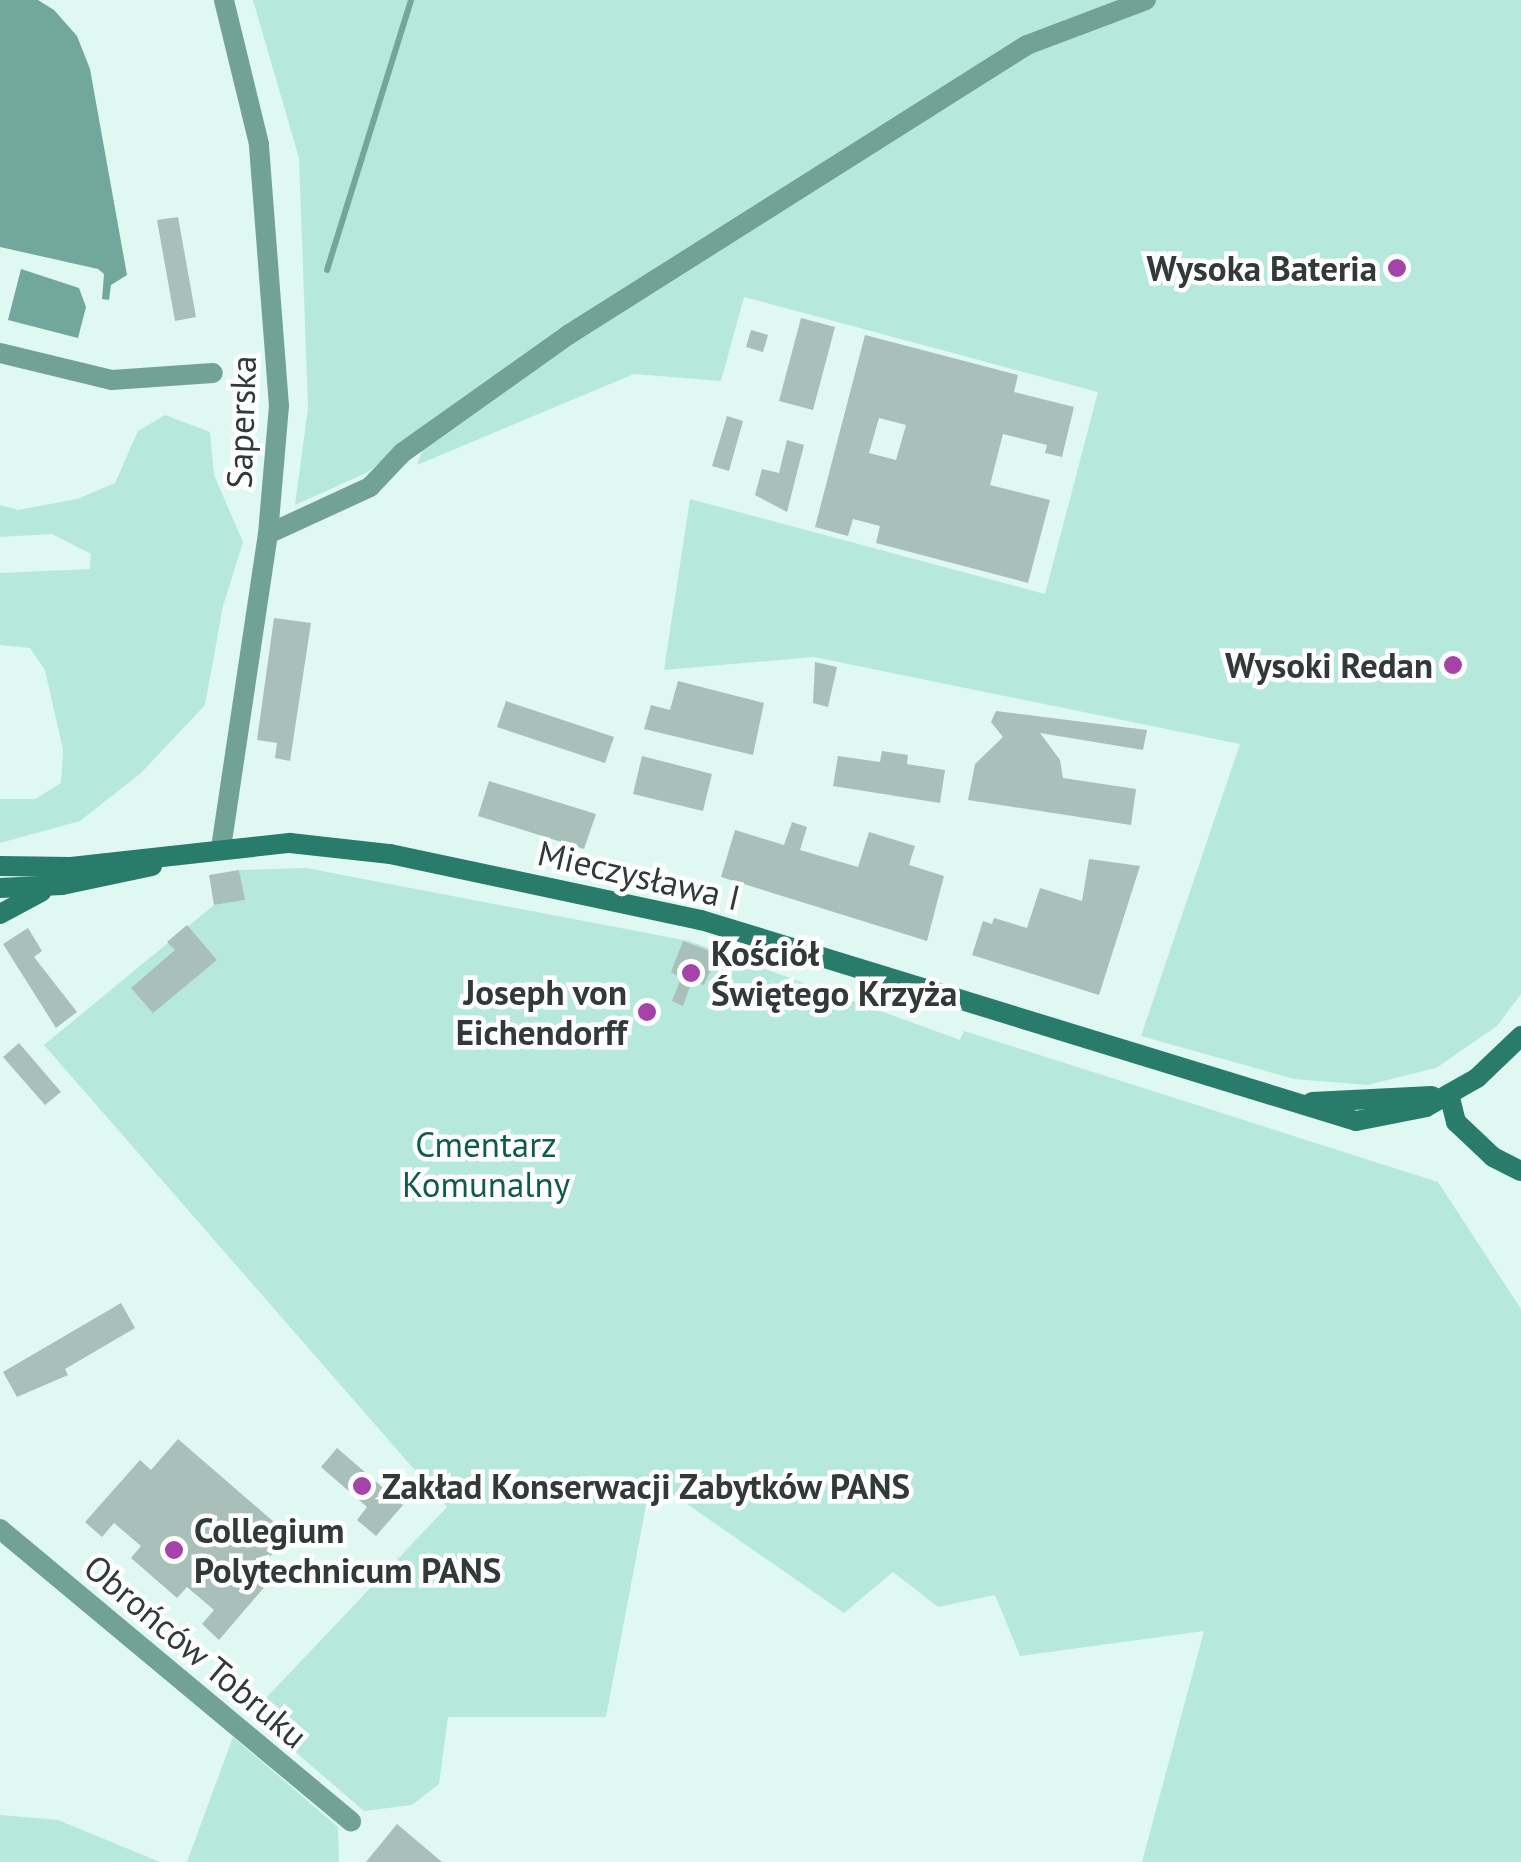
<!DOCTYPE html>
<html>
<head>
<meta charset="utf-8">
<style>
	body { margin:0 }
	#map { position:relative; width:1521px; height:1862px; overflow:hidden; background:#dff8f1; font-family:"PT Sans",sans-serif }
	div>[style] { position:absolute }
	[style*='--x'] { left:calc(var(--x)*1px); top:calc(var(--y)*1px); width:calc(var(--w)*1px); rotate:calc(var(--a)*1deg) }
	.green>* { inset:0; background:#b6e9dc }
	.water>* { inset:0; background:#71a89b }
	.stream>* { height:6px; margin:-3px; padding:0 3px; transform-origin:3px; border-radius:3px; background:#71a89b }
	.building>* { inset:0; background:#a8c0b9 }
	.street>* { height:20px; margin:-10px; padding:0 10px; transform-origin:10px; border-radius:10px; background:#72a296 }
	.secondary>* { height:20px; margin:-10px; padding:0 10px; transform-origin:10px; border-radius:10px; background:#297b6a }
	.dots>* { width:28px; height:28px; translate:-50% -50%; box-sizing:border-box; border:5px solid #fff; border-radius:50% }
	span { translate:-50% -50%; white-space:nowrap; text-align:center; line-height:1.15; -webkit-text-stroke:9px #fff; paint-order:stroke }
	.poi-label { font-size:35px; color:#313a38; font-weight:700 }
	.right { translate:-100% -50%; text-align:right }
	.left { translate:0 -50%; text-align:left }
	.street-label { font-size:35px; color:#313a38 }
	.park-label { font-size:35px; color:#105b4e }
</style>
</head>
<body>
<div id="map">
	<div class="green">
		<div style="clip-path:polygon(253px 0,1521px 0,1521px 994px,1497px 1026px,1436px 1068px,1367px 1085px,1294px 1079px,1141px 1036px,1240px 744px,814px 657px,664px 670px,690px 499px,1045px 594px,1098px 392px,744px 297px,721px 381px,634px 374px,417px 465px,423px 449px,404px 442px,368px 472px,295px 505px,308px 408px,299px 158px)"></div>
		<div style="clip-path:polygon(165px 415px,210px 432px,214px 475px,243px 542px,223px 606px,205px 705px,141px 773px,80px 821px,0 843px,0 799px,35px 799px,61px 783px,63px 750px,45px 670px,30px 648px,0 645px,0 573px,90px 569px,91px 554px,52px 534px,0 537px,0 505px,18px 510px,77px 499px,115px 483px,138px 431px)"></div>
		<div style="clip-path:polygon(306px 868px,689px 941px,960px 1040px,964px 1031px,1438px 1182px,1521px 1309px,1521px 1862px,1142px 1862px,1204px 1631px,1020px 1656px,995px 1595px,938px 1607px,893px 1572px,844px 1613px,651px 1479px,606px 1717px,448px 1717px,439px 1784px,412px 1805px,364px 1811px,251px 1714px,447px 1507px,44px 1045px,214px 905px,244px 900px,239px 870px)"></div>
		<div style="clip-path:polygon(233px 1737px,338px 1827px,339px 1862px,187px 1862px)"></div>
		<div style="clip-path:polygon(0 1815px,58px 1820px,160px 1862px,0 1862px)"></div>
	</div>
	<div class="water">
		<div style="clip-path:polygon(0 0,38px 0,54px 10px,77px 36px,90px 69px,127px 275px,111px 285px,109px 300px,102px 299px,104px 274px,98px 269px,0 247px)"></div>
		<div style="clip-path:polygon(21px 269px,79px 288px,86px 307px,78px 338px,8px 320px)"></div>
	</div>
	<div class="stream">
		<div style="--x:327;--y:270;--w:283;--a:-72.7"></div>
	</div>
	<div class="building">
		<div style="clip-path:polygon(178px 217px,196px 317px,175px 321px,157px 220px)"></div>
		<div style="clip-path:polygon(801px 318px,835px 327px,813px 410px,779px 401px)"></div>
		<div style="clip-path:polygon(751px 330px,768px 335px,763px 352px,746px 347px)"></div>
		<div style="clip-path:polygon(evenodd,865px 335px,1018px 375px,1014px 392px,1074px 407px,1062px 457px,1045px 453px,1047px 445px,1003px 434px,990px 485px,1050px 500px,1028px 583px,876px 543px,880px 526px,853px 519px,848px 536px,815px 527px,865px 335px,879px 418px,906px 425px,896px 460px,869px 453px,879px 418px)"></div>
		<div style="clip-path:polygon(727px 416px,743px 421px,729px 471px,712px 466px)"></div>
		<div style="clip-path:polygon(787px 440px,804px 445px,787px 512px,755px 495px,762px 469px,779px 473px)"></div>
		<div style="clip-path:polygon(274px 618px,311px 623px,290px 761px,275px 758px,277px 743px,257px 740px)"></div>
		<div style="clip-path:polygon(815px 662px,837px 667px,828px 707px,813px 703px)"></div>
		<div style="clip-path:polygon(678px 681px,764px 703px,753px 755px,644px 729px,651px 705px,670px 710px)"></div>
		<div style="clip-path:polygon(506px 701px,614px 737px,605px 763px,497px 727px)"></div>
		<div style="clip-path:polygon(996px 711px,1147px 730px,1143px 750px,1040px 733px,1060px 760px,1063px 778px,1136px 789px,1131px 825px,968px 800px,975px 764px,1003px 737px,991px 722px)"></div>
		<div style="clip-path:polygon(882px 751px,908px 755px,907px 764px,945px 770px,940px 803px,833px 786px,838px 756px,880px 762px)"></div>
		<div style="clip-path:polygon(642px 756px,712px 774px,703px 811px,633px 794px)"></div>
		<div style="clip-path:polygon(489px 781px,596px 814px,584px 849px,478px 816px)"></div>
		<div style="clip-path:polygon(792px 822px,807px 827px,800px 850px,858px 867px,869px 832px,915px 846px,909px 865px,944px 876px,927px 941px,721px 877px,735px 830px,784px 845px)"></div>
		<div style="clip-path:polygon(1089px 859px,1140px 866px,1099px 995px,972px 955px,983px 921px,992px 924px,994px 918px,1027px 928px,1040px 888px,1082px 901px)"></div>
		<div style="clip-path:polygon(239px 870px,245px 900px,214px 905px,209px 875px)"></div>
		<div style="clip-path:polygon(187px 925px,217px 960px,153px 1013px,131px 988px,175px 950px,167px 942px)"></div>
		<div style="clip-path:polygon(28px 928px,42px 951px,34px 957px,77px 1012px,56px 1028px,3px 944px)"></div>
		<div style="clip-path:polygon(683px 941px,718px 954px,704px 985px,692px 981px,683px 1006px,672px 1001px,681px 978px,671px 972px)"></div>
		<div style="clip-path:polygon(19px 1043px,61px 1092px,45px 1105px,3px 1057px)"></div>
		<div style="clip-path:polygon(121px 1303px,135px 1328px,65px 1369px,68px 1375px,17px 1397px,3px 1372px)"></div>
		<div style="clip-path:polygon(178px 1439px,289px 1535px,261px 1567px,273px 1577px,219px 1640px,202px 1624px,214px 1610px,187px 1587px,177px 1598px,131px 1558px,141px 1546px,114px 1523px,102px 1537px,85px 1522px,140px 1460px,151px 1470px)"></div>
		<div style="clip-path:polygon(337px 1448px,403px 1505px,376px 1536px,357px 1520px,367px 1507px,321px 1467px)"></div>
		<div style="clip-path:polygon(397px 1824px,442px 1862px,366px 1862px)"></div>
	</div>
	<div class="street">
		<div style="--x:0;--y:353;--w:115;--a:13.6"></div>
		<div style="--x:112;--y:380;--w:101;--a:-4"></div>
		<div style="--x:268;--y:534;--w:112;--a:-24.7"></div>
		<div style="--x:370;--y:487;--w:47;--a:-46.7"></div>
		<div style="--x:402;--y:453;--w:204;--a:-35.4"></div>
		<div style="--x:568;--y:335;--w:543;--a:-32.29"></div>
		<div style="--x:1027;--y:45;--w:127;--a:-20.7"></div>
		<div style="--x:221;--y:848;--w:317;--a:-81.5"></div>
		<div style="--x:268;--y:534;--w:128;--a:-85.1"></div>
		<div style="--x:279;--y:406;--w:263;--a:-94.4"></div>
		<div style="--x:259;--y:144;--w:148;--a:-103.7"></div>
		<div style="--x:0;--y:1529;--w:457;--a:39.8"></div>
	</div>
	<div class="secondary">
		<div style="--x:0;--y:866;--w:71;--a:0.8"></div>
		<div style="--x:71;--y:867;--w:220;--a:-6.3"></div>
		<div style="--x:290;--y:843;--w:101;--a:6.3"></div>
		<div style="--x:390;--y:854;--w:318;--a:12"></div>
		<div style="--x:701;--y:920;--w:685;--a:17.06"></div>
		<div style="--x:1356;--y:1121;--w:71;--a:-11.3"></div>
		<div style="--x:1426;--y:1107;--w:59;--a:-29.6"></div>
		<div style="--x:1477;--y:1078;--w:61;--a:-43.7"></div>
		<div style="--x:0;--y:888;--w:62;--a:-2.8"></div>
		<div style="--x:62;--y:885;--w:92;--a:-11.9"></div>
		<div style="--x:0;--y:914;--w:47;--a:-28.2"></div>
		<div style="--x:1449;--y:1094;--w:29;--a:76"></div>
		<div style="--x:1456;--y:1122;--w:51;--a:43.4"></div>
		<div style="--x:1493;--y:1157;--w:31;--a:27"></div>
		<div style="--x:1312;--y:1102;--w:120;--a:-2.9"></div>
	</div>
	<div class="dots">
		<div style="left:1397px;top:268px;background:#a643a8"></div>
		<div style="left:1453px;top:665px;background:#a643a8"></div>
		<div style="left:691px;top:973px;background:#a643a8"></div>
		<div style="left:647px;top:1012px;background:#a643a8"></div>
		<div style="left:362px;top:1486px;background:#a643a8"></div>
		<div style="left:174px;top:1550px;background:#a643a8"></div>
	</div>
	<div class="poi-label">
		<span class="right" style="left:1377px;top:268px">Wysoka Bateria</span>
		<span class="right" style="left:1433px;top:665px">Wysoki Redan</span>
		<span class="left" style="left:711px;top:973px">Kościół<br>Świętego Krzyża</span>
		<span class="right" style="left:627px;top:1012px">Joseph von<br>Eichendorff</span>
		<span class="left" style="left:382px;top:1486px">Zakład Konserwacji Zabytków PANS</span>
		<span class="left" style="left:194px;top:1550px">Collegium<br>Polytechnicum PANS</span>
	</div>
	<div class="street-label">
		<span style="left:241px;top:422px;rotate:-88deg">Saperska</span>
		<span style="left:639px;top:875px;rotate:13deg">Mieczysława I</span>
		<span style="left:196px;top:1651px;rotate:40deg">Obrońców Tobruku</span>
	</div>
	<div class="park-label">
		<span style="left:486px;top:1164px">Cmentarz<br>Komunalny</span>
	</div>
</div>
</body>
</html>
